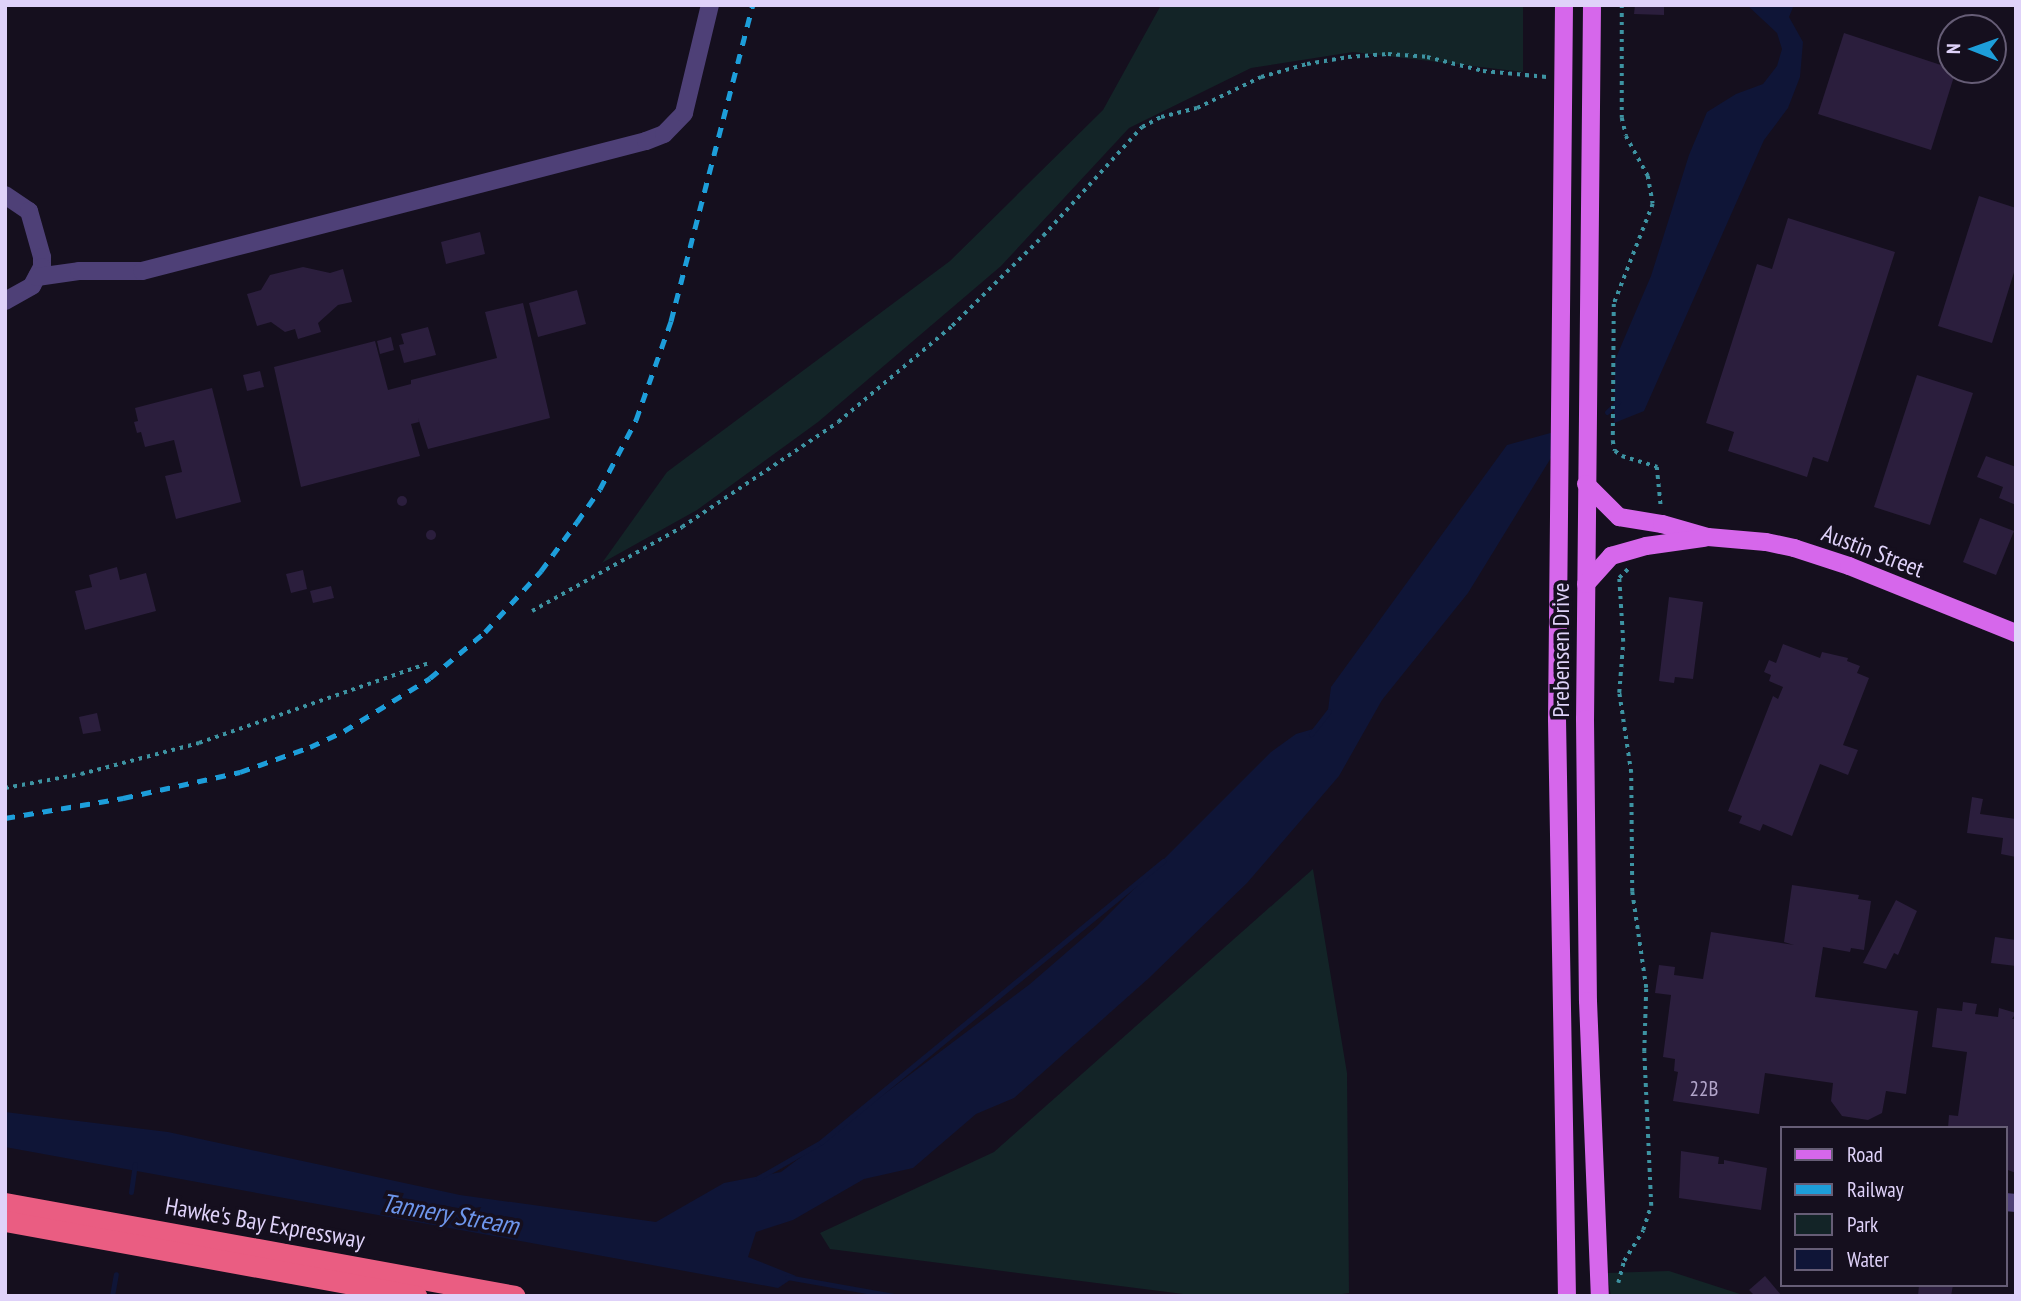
<!DOCTYPE html>
<html>
<head>
<meta charset="utf-8">
<style>
	body { margin:0 }
	#map { position:relative; width:2021px; height:1301px; overflow:hidden; background:#150f1e; font-family:"PT Sans Narrow",sans-serif }
	div>[style] { position:absolute }
	[style*='--x'] { left:calc(var(--x)*1px); top:calc(var(--y)*1px); width:calc(var(--w)*1px); rotate:calc(var(--a)*1deg) }
	.green>* { inset:0; background:#132427 }
	.water>* { inset:0; background:#0f1537 }
	.stream>* { height:5px; margin:-2.5px; padding:0 2.5px; transform-origin:2.5px; border-radius:2.5px; background:#0f1537 }
	.building>* { inset:0; background:#2b1e3d }
	.round { border-radius:50% }
	.path>* { height:3.5px; margin-top:-1.75px; transform-origin:0; background:repeating-linear-gradient(90deg,#3d93a2 0 3.5px,transparent 0 8.5px) }
	.minor>* { height:18px; margin:-9px; padding:0 9px; transform-origin:9px; border-radius:9px; background:#4e4077 }
	.major>* { height:18px; margin:-9px; padding:0 9px; transform-origin:9px; border-radius:9px; background:#d667eb }
	.highway>* { height:21px; margin:-10.5px; padding:0 10.5px; transform-origin:10.5px; border-radius:10.5px; background:#ea5d82 }
	.rail>* { height:5px; margin-top:-2.5px; transform-origin:0; background:repeating-linear-gradient(90deg,#1d9eda 0 10px,transparent 0 19px) }
	span { translate:-50% -50%; white-space:nowrap; text-align:center; line-height:1.15; -webkit-text-stroke:7px #150f1e; paint-order:stroke }
	.number-label { font-size:21px; color:#b2a5ca }
	.number-label span { -webkit-text-stroke-width:0 }
	.street-label { font-size:24px; color:#dfd2f9 }
	.water-label { font-size:26px; color:#6e96ec; font-style:italic }
	.frame { position:absolute; inset:0; border:7px solid #dfd2f9; pointer-events:none }
	.legend { position:absolute; left:1780px; top:1126px; width:228px; height:161px; box-sizing:border-box; background:#150f1e; border:2px solid #665d76; margin:0; padding:9px 12px; list-style:none; font-size:21px; color:#dfd2f9 }
	.legend li { display:flex; align-items:center; gap:14px; height:35px }
	.legend b { width:35px; border:2px solid #665d76 }
	.north { position:absolute; left:1937px; top:14px; width:70px; height:70px; box-sizing:border-box; background:#150f1e; border:2px solid #665d76; border-radius:50%; rotate:271deg; font-size:19px; font-weight:700; line-height:28px; text-align:center; color:#dfd2f9 }
	.north::after { content:''; display:block; margin:auto; width:24px; height:32px; background:#1d9eda; clip-path:polygon(50% 0,100% 100%,50% 72%,0 100%) }
</style>
</head>
<body>
<div id="map">
	<div class="green">
		<div style="clip-path:polygon(1161px 5px,1523px 5px,1523px 72px,1353px 52px,1251px 68px,1129px 128px,1001px 266px,818px 422px,697px 510px,602px 563px,667px 472px,950px 261px,1103px 110px)"></div>
		<div style="clip-path:polygon(1313px 869px,1347px 1073px,1349px 1293px,1329px 1296px,1199px 1296px,830px 1249px,820px 1233px,994px 1152px)"></div>
		<div style="clip-path:polygon(1669px 1271px,1743px 1295px,1744px 1296px,1611px 1296px,1607px 1273px)"></div>
	</div>
	<div class="water">
		<div style="clip-path:polygon(1747px 5px,1794px 5px,1789px 17px,1803px 42px,1800px 77px,1788px 108px,1764px 140px,1644px 411px,1614px 423px,1615px 360px,1651px 276px,1689px 155px,1707px 112px,1736px 94px,1763px 84px,1777px 66px,1782px 49px,1777px 33px)"></div>
		<div style="clip-path:polygon(1554px 432px,1554px 453px,1468px 593px,1382px 700px,1339px 776px,1247px 883px,1149px 978px,1014px 1098px,976px 1114px,913px 1168px,864px 1179px,793px 1220px,756px 1232px,748px 1257px,796px 1276px,778px 1288px,5px 1147px,5px 1112px,168px 1132px,460px 1195px,656px 1222px,724px 1183px,781px 1172px,1030px 984px,1097px 926px,1271px 752px,1296px 734px,1320px 727px,1328px 710px,1331px 687px,1507px 445px)"></div>
	</div>
	<div class="stream">
		<div style="--x:1607;--y:412;--w:15;--a:-42"></div>
		<div style="--x:1311;--y:734;--w:29;--a:-52"></div>
		<div style="--x:758;--y:1178;--w:73;--a:-29.7"></div>
		<div style="--x:821;--y:1142;--w:443;--a:-39.4"></div>
		<div style="--x:131;--y:1192;--w:28;--a:-82"></div>
		<div style="--x:787;--y:1277;--w:110;--a:10"></div>
		<div style="--x:112;--y:1296;--w:22;--a:-80"></div>
	</div>
	<div class="building">
		<div style="clip-path:polygon(1635px 5px,1664px 5px,1664px 15px,1634px 14px)"></div>
		<div style="clip-path:polygon(1844px 33px,1956px 70px,1931px 150px,1818px 114px)"></div>
		<div style="clip-path:polygon(1979px 196px,2016px 208px,2016px 266px,1992px 343px,1938px 326px)"></div>
		<div style="clip-path:polygon(1788px 218px,1895px 252px,1828px 462px,1813px 457px,1807px 477px,1728px 451px,1734px 432px,1706px 423px,1757px 264px,1772px 269px)"></div>
		<div style="clip-path:polygon(480px 232px,485px 254px,446px 264px,441px 242px)"></div>
		<div style="clip-path:polygon(303px 267px,330px 273px,343px 269px,352px 302px,338px 305px,318px 323px,321px 332px,298px 339px,295px 329px,285px 332px,271px 322px,257px 326px,247px 294px,261px 290px,270px 275px)"></div>
		<div style="clip-path:polygon(577px 290px,586px 324px,538px 337px,529px 303px)"></div>
		<div style="clip-path:polygon(523px 303px,550px 418px,428px 449px,418px 418px,419px 422px,411px 424px,420px 456px,301px 487px,274px 367px,375px 341px,388px 390px,411px 384px,411px 380px,497px 358px,485px 312px)"></div>
		<div style="clip-path:polygon(428px 327px,436px 355px,404px 363px,399px 345px,404px 344px,401px 334px)"></div>
		<div style="clip-path:polygon(391px 337px,394px 350px,380px 354px,377px 341px)"></div>
		<div style="clip-path:polygon(260px 371px,264px 387px,247px 391px,243px 375px)"></div>
		<div style="clip-path:polygon(1917px 375px,1973px 393px,1930px 525px,1874px 507px)"></div>
		<div style="clip-path:polygon(212px 388px,241px 502px,176px 519px,165px 476px,182px 472px,174px 440px,145px 447px,141px 432px,137px 433px,134px 422px,138px 421px,135px 408px)"></div>
		<div style="clip-path:polygon(1986px 456px,2016px 467px,2016px 505px,1999px 498px,2003px 487px,1977px 477px)"></div>
		<div class="round" style="left:397px;top:496px;width:10px;height:10px"></div>
		<div style="clip-path:polygon(1980px 518px,2014px 531px,1996px 575px,1963px 562px)"></div>
		<div class="round" style="left:426px;top:530px;width:10px;height:10px"></div>
		<div style="clip-path:polygon(117px 567px,120px 580px,146px 573px,156px 611px,85px 630px,75px 591px,92px 587px,89px 575px)"></div>
		<div style="clip-path:polygon(303px 570px,307px 589px,291px 593px,286px 574px)"></div>
		<div style="clip-path:polygon(331px 586px,334px 598px,313px 603px,310px 591px)"></div>
		<div style="clip-path:polygon(1669px 597px,1703px 602px,1693px 679px,1675px 677px,1674px 683px,1659px 681px)"></div>
		<div style="clip-path:polygon(1783px 644px,1820px 658px,1822px 652px,1848px 658px,1847px 661px,1860px 666px,1857px 673px,1869px 678px,1843px 745px,1858px 750px,1848px 775px,1820px 764px,1792px 836px,1763px 824px,1760px 831px,1739px 823px,1742px 816px,1728px 811px,1773px 696px,1778px 699px,1783px 687px,1769px 681px,1771px 675px,1764px 672px,1769px 660px,1776px 663px)"></div>
		<div style="clip-path:polygon(97px 713px,101px 731px,83px 734px,79px 717px)"></div>
		<div style="clip-path:polygon(1972px 797px,1983px 799px,1980px 814px,2016px 819px,2016px 857px,2001px 854px,2003px 838px,1967px 833px)"></div>
		<div style="clip-path:polygon(1792px 885px,1859px 895px,1858px 899px,1871px 901px,1864px 950px,1851px 948px,1850px 952px,1823px 947px,1815px 997px,1918px 1011px,1906px 1094px,1886px 1091px,1882px 1113px,1868px 1120px,1842px 1116px,1831px 1101px,1833px 1083px,1765px 1073px,1759px 1114px,1673px 1101px,1678px 1072px,1674px 1071px,1675px 1059px,1663px 1057px,1671px 995px,1655px 993px,1659px 965px,1675px 967px,1674px 975px,1703px 979px,1711px 932px,1794px 945px,1784px 942px)"></div>
		<div style="clip-path:polygon(1896px 900px,1917px 911px,1898px 955px,1894px 953px,1886px 969px,1863px 963px)"></div>
		<div style="clip-path:polygon(1995px 937px,2016px 940px,2016px 966px,1991px 963px)"></div>
		<div style="clip-path:polygon(1963px 1002px,1977px 1004px,1975px 1014px,1998px 1017px,1999px 1008px,2016px 1013px,2012px 1019px,2016px 1019px,2016px 1173px,2005px 1169px,2005px 1128px,1948px 1128px,1949px 1115px,1958px 1116px,1967px 1052px,1932px 1047px,1937px 1008px,1962px 1011px)"></div>
		<div style="clip-path:polygon(1681px 1151px,1719px 1157px,1718px 1164px,1724px 1164px,1724px 1160px,1767px 1168px,1761px 1210px,1679px 1198px)"></div>
		<div style="clip-path:polygon(1765px 1276px,1782px 1296px,1755px 1296px,1749px 1290px)"></div>
		<div style="clip-path:polygon(1919px 1285px,1953px 1285px,1951px 1296px,1918px 1296px)"></div>
	</div>
	<div class="path">
		<div style="--x:1622;--y:5;--w:113;--a:90"></div>
		<div style="--x:1622;--y:118;--w:18;--a:77"></div>
		<div style="--x:1626;--y:136;--w:46;--a:61.2"></div>
		<div style="--x:1648;--y:176;--w:28;--a:80"></div>
		<div style="--x:1653;--y:204;--w:107;--a:111.3"></div>
		<div style="--x:1614;--y:304;--w:137;--a:90.4"></div>
		<div style="--x:1613;--y:441;--w:10;--a:79"></div>
		<div style="--x:1615;--y:451;--w:9;--a:36"></div>
		<div style="--x:1622;--y:456;--w:37;--a:17"></div>
		<div style="--x:1657;--y:467;--w:40;--a:84.3"></div>
		<div style="--x:532;--y:611;--w:172;--a:-29.2"></div>
		<div style="--x:682;--y:527;--w:188;--a:-33.9"></div>
		<div style="--x:838;--y:422;--w:149;--a:-40.1"></div>
		<div style="--x:952;--y:326;--w:128;--a:-44.7"></div>
		<div style="--x:1043;--y:236;--w:147;--a:-47.8"></div>
		<div style="--x:1142;--y:127;--w:21;--a:-28"></div>
		<div style="--x:1161;--y:117;--w:37;--a:-14"></div>
		<div style="--x:1197;--y:108;--w:71;--a:-25.8"></div>
		<div style="--x:1261;--y:77;--w:48;--a:-15.8"></div>
		<div style="--x:1307;--y:64;--w:42;--a:-9.7"></div>
		<div style="--x:1348;--y:57;--w:40;--a:-4.3"></div>
		<div style="--x:1388;--y:54;--w:39;--a:4"></div>
		<div style="--x:1427;--y:57;--w:58;--a:14"></div>
		<div style="--x:1483;--y:71;--w:64;--a:5.4"></div>
		<div style="--x:5;--y:788;--w:77;--a:-10.4"></div>
		<div style="--x:81;--y:774;--w:122;--a:-14.7"></div>
		<div style="--x:199;--y:743;--w:246;--a:-19.2"></div>
		<div style="--x:1618;--y:1283;--w:23;--a:-75"></div>
		<div style="--x:1624;--y:1261;--w:36;--a:-58"></div>
		<div style="--x:1643;--y:1230;--w:25;--a:-72"></div>
		<div style="--x:1651;--y:1206;--w:154;--a:-92.6"></div>
		<div style="--x:1644;--y:1052;--w:64;--a:-88.2"></div>
		<div style="--x:1646;--y:988;--w:97;--a:-98.3"></div>
		<div style="--x:1632;--y:892;--w:119;--a:-90.5"></div>
		<div style="--x:1631;--y:773;--w:81;--a:-98.5"></div>
		<div style="--x:1619;--y:693;--w:51;--a:-85.5"></div>
		<div style="--x:1623;--y:642;--w:64;--a:-93.6"></div>
		<div style="--x:1619;--y:578;--w:13;--a:-45"></div>
	</div>
	<div class="minor">
		<div style="--x:5;--y:195;--w:29;--a:34"></div>
		<div style="--x:29;--y:211;--w:48;--a:74.2"></div>
		<div style="--x:42;--y:257;--w:10;--a:90"></div>
		<div style="--x:42;--y:267;--w:21;--a:118"></div>
		<div style="--x:32;--y:286;--w:31;--a:151"></div>
		<div style="--x:37;--y:277;--w:42;--a:-8.1"></div>
		<div style="--x:79;--y:271;--w:63;--a:0"></div>
		<div style="--x:142;--y:271;--w:520;--a:-14.46"></div>
		<div style="--x:646;--y:141;--w:19;--a:-21"></div>
		<div style="--x:664;--y:134;--w:29;--a:-46"></div>
		<div style="--x:684;--y:113;--w:111;--a:-76.5"></div>
		<div style="--x:2005;--y:1202;--w:11;--a:5"></div>
	</div>
	<div class="major">
		<div style="--x:1564;--y:5;--w:714;--a:90.56"></div>
		<div style="--x:1557;--y:719;--w:577;--a:89.01"></div>
		<div style="--x:1592;--y:5;--w:714;--a:90.56"></div>
		<div style="--x:1585;--y:719;--w:282;--a:89.4"></div>
		<div style="--x:1588;--y:1001;--w:295;--a:87.7"></div>
		<div style="--x:1586;--y:484;--w:47;--a:45"></div>
		<div style="--x:1619;--y:517;--w:44;--a:9.2"></div>
		<div style="--x:1662;--y:524;--w:48;--a:15.8"></div>
		<div style="--x:1708;--y:537;--w:58;--a:4.9"></div>
		<div style="--x:1766;--y:542;--w:29;--a:12"></div>
		<div style="--x:1794;--y:548;--w:58;--a:18.1"></div>
		<div style="--x:1849;--y:566;--w:180;--a:21.9"></div>
		<div style="--x:1586;--y:584;--w:38;--a:-48"></div>
		<div style="--x:1611;--y:556;--w:36;--a:-16"></div>
		<div style="--x:1646;--y:546;--w:59;--a:-7.9"></div>
	</div>
	<div class="highway">
		<div style="--x:5;--y:1203;--w:518;--a:10.33"></div>
		<div style="--x:5;--y:1221;--w:418;--a:10.3"></div>
	</div>
	<div class="rail">
		<div style="--x:5;--y:818;--w:120;--a:-9.6"></div>
		<div style="--x:123;--y:798;--w:120;--a:-12.5"></div>
		<div style="--x:240;--y:772;--w:74;--a:-19.7"></div>
		<div style="--x:310;--y:747;--w:38;--a:-25"></div>
		<div style="--x:344;--y:731;--w:101;--a:-31.6"></div>
		<div style="--x:430;--y:678;--w:72;--a:-39.9"></div>
		<div style="--x:485;--y:632;--w:83;--a:-47.4"></div>
		<div style="--x:541;--y:571;--w:61;--a:-53.7"></div>
		<div style="--x:577;--y:522;--w:40;--a:-55.1"></div>
		<div style="--x:600;--y:489;--w:78;--a:-62.4"></div>
		<div style="--x:636;--y:420;--w:105;--a:-70.5"></div>
		<div style="--x:671;--y:321;--w:326;--a:-75.5"></div>
	</div>
	<div class="number-label">
		<span style="left:1704px;top:1089px">22B</span>
	</div>
	<div class="street-label">
		<span style="left:1873px;top:551px;rotate:21deg">Austin Street</span>
		<span style="left:1561px;top:650px;rotate:-90deg">Prebensen Drive</span>
		<span style="left:265px;top:1223px;rotate:10deg">Hawke's Bay Expressway</span>
	</div>
	<div class="water-label">
		<span style="left:450px;top:1214px;rotate:10deg">Tannery Stream</span>
	</div>
	<div class="frame"></div>
	<ul class="legend">
	<li><b style="height:9px;background:#d667eb"></b>Road</li>
	<li><b style="height:9px;background:#1d9eda"></b>Railway</li>
	<li><b style="height:19px;background:#132427"></b>Park</li>
	<li><b style="height:19px;background:#0f1537"></b>Water</li>
	</ul>
	<div class="north">N</div>
</div>
</body>
</html>
